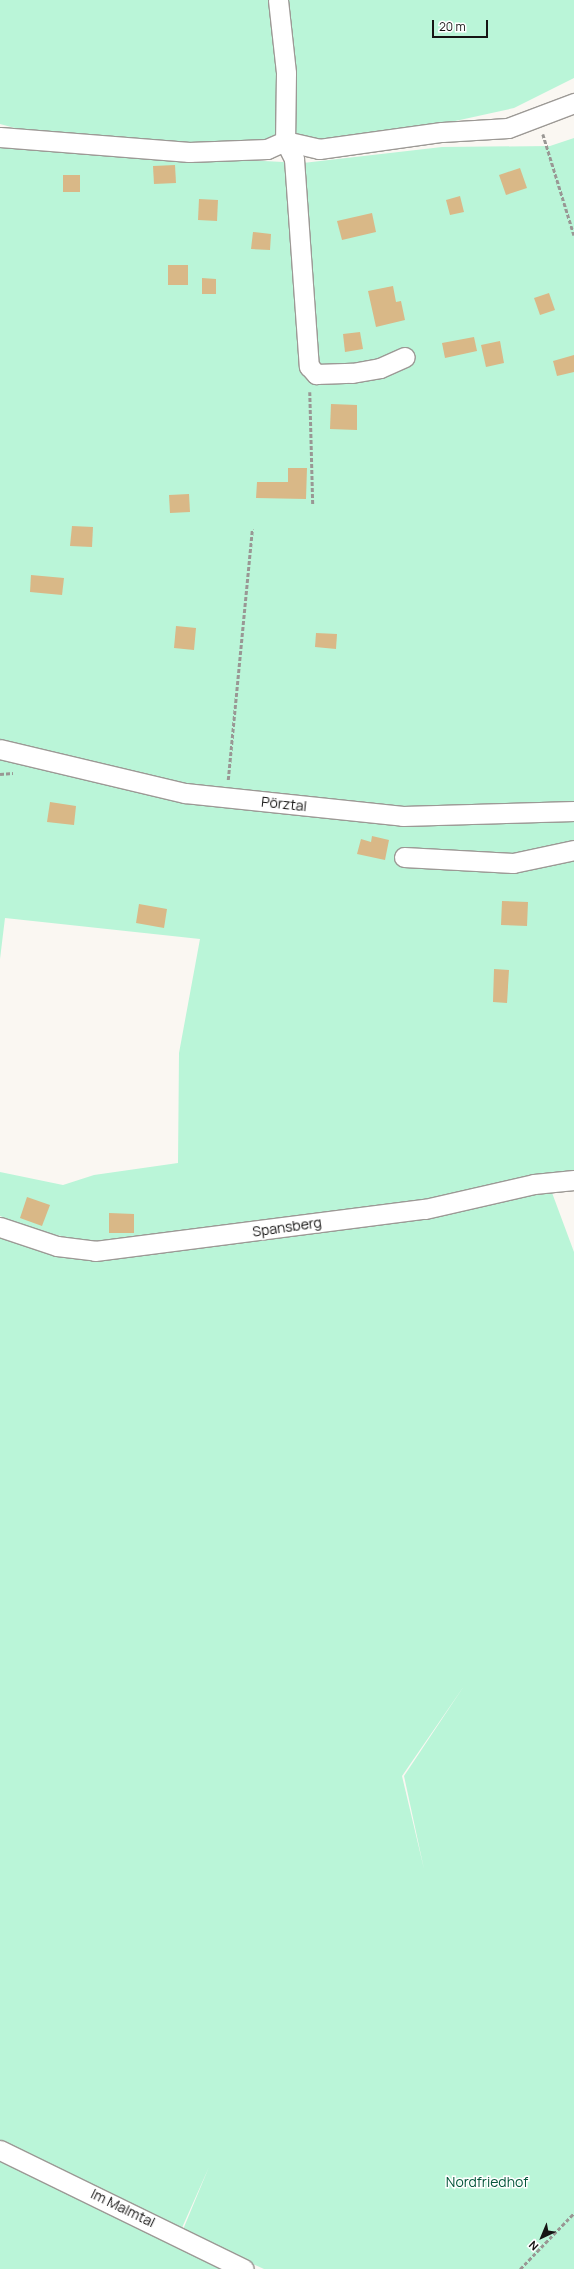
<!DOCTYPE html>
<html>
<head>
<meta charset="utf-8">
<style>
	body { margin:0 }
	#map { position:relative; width:574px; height:2269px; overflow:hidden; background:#faf7f2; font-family:Manrope,sans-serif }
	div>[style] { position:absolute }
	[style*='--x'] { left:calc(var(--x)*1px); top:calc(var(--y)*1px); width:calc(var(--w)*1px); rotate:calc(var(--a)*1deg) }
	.green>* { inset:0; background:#baf5d8 }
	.building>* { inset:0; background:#d9b887 }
	.path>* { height:2.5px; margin-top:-1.25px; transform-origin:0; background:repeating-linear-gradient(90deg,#999794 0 4px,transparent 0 6px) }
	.roads { filter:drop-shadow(1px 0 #9c9995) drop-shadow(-1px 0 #9c9995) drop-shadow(0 1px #9c9995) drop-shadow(0 -1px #9c9995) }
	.minor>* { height:19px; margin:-9.5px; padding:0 9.5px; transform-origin:9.5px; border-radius:9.5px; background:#fff }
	span { translate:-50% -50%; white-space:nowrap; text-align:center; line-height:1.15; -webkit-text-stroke:3px #fff; paint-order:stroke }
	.street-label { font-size:14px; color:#161514 }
	.park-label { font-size:14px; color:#05563b }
	.north { position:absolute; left:522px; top:2217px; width:40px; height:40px; -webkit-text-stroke:3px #fff; paint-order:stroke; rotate:224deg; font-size:11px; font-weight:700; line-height:16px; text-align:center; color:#161514 }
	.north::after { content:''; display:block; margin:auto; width:14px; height:18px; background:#161514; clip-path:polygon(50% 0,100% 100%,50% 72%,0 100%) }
	.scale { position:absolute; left:432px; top:20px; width:56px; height:18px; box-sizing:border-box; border:2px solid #161514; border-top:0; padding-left:5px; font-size:12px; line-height:14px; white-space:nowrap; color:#161514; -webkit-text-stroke:3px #fff; paint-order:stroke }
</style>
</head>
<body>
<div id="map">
	<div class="green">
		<div style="clip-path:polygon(0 0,574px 0,574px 78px,514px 108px,446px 123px,317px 142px,192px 147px,45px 136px,0 124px)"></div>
		<div style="clip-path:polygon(574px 138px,574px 1174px,430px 1202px,110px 1242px,84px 1241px,34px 1230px,0 1216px,0 1172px,63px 1185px,94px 1175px,178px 1163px,179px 1053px,200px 939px,5px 918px,0 959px,0 148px,303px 163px,442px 147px,550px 146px)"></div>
		<div style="clip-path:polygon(evenodd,551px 1190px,574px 1252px,574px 2269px,264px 2269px,182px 2232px,209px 2167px,181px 2230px,0 2142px,0 1234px,60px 1256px,101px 1259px,551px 1190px,464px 1686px,404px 1776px,424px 1869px,408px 1898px,424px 1869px,402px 1776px,464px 1686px)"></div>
		<div style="clip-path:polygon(0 2160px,134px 2227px,221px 2269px,0 2269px)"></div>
	</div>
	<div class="building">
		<div style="clip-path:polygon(175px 165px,176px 183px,154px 184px,153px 166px)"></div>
		<div style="clip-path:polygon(520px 168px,527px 188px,506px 195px,499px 175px)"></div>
		<div style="clip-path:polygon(63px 175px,80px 175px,80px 192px,63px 192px)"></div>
		<div style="clip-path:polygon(460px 196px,464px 212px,450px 215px,446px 200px)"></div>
		<div style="clip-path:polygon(199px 199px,218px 200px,217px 221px,198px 220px)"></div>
		<div style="clip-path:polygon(372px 213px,376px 232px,342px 240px,337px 221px)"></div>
		<div style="clip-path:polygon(253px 232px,271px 234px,270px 250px,251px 249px)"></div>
		<div style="clip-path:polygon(168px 265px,188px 265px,188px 285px,168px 285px)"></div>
		<div style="clip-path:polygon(202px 278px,216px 279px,216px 294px,202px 294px)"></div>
		<div style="clip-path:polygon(393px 286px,396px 302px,401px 301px,405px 320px,376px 327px,368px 291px)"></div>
		<div style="clip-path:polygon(549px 293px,555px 310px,540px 315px,534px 298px)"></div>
		<div style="clip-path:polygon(360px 332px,363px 349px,345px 352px,343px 334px)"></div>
		<div style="clip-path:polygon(474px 337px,477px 351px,445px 358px,442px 343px)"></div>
		<div style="clip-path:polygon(500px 341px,504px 363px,486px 367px,481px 345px)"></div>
		<div style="clip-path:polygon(574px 355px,574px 372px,557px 376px,553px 361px)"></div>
		<div style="clip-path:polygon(331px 404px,357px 405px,357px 430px,330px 429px)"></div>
		<div style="clip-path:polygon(288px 468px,307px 468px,306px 499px,256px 498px,257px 482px,288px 482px)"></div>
		<div style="clip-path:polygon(189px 494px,190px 512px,170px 513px,169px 495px)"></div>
		<div style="clip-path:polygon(72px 526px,93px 527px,92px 547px,70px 546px)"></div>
		<div style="clip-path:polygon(31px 575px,64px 578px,62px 595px,30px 592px)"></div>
		<div style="clip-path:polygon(176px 626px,196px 628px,194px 650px,174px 648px)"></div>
		<div style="clip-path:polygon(316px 633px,337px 634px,336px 649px,315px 647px)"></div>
		<div style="clip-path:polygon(50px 802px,76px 806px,74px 825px,47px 822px)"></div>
		<div style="clip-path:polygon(372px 836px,389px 840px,385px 860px,357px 854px,361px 839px,371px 842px)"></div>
		<div style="clip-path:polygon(502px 901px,528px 902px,527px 926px,501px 925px)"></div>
		<div style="clip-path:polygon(139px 904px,167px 909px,164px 928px,136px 923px)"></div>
		<div style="clip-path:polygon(494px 969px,509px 970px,507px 1003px,493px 1002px)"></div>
		<div style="clip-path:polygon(27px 1197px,50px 1205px,42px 1226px,20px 1218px)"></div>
		<div style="clip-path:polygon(109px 1213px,134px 1214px,134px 1233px,109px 1233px)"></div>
	</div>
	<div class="path">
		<div style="--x:543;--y:134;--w:106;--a:72.9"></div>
		<div style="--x:310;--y:392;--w:112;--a:88.5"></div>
		<div style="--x:0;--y:774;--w:13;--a:-4"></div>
		<div style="--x:228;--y:780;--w:252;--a:-84.5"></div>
		<div style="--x:520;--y:2269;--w:78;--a:-46"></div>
	</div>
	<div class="roads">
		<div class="minor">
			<div style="--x:278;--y:0;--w:73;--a:83.7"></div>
			<div style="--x:286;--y:73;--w:68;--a:90.8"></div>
			<div style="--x:285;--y:141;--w:35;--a:13"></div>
			<div style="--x:319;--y:149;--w:124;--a:-7.9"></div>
			<div style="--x:442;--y:132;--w:66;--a:-3.5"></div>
			<div style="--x:508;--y:128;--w:71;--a:-20.7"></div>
			<div style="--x:0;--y:137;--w:190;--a:4.5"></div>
			<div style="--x:189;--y:152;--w:78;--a:-2.2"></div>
			<div style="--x:267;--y:149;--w:20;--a:-24"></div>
			<div style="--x:285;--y:141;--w:20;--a:63"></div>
			<div style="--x:294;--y:159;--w:208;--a:85.9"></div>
			<div style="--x:309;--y:366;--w:11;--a:49"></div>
			<div style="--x:316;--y:374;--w:36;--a:-2"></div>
			<div style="--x:352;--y:373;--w:28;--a:-10"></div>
			<div style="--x:380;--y:368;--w:27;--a:-24"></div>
			<div style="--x:0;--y:749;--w:190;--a:13.4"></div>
			<div style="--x:185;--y:793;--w:219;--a:6"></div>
			<div style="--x:403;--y:816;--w:171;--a:-1.7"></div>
			<div style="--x:404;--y:857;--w:109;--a:3.2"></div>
			<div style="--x:513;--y:863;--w:62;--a:-12"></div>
			<div style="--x:0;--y:1227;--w:60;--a:18.4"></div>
			<div style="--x:57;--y:1246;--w:38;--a:7"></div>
			<div style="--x:95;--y:1251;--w:333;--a:-7.3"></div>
			<div style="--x:425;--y:1209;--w:112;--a:-12.9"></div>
			<div style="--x:534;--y:1184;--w:40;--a:-5.7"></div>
			<div style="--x:0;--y:2150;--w:271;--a:26"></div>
		</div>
	</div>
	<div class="street-label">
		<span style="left:284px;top:804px;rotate:6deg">Pörztal</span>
		<span style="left:287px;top:1227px;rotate:-8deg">Spansberg</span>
		<span style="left:123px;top:2208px;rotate:26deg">Im Malmtal</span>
	</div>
	<div class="park-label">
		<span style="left:487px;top:2182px">Nordfriedhof</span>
	</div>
	<div class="north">N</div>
	<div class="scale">20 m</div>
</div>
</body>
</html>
